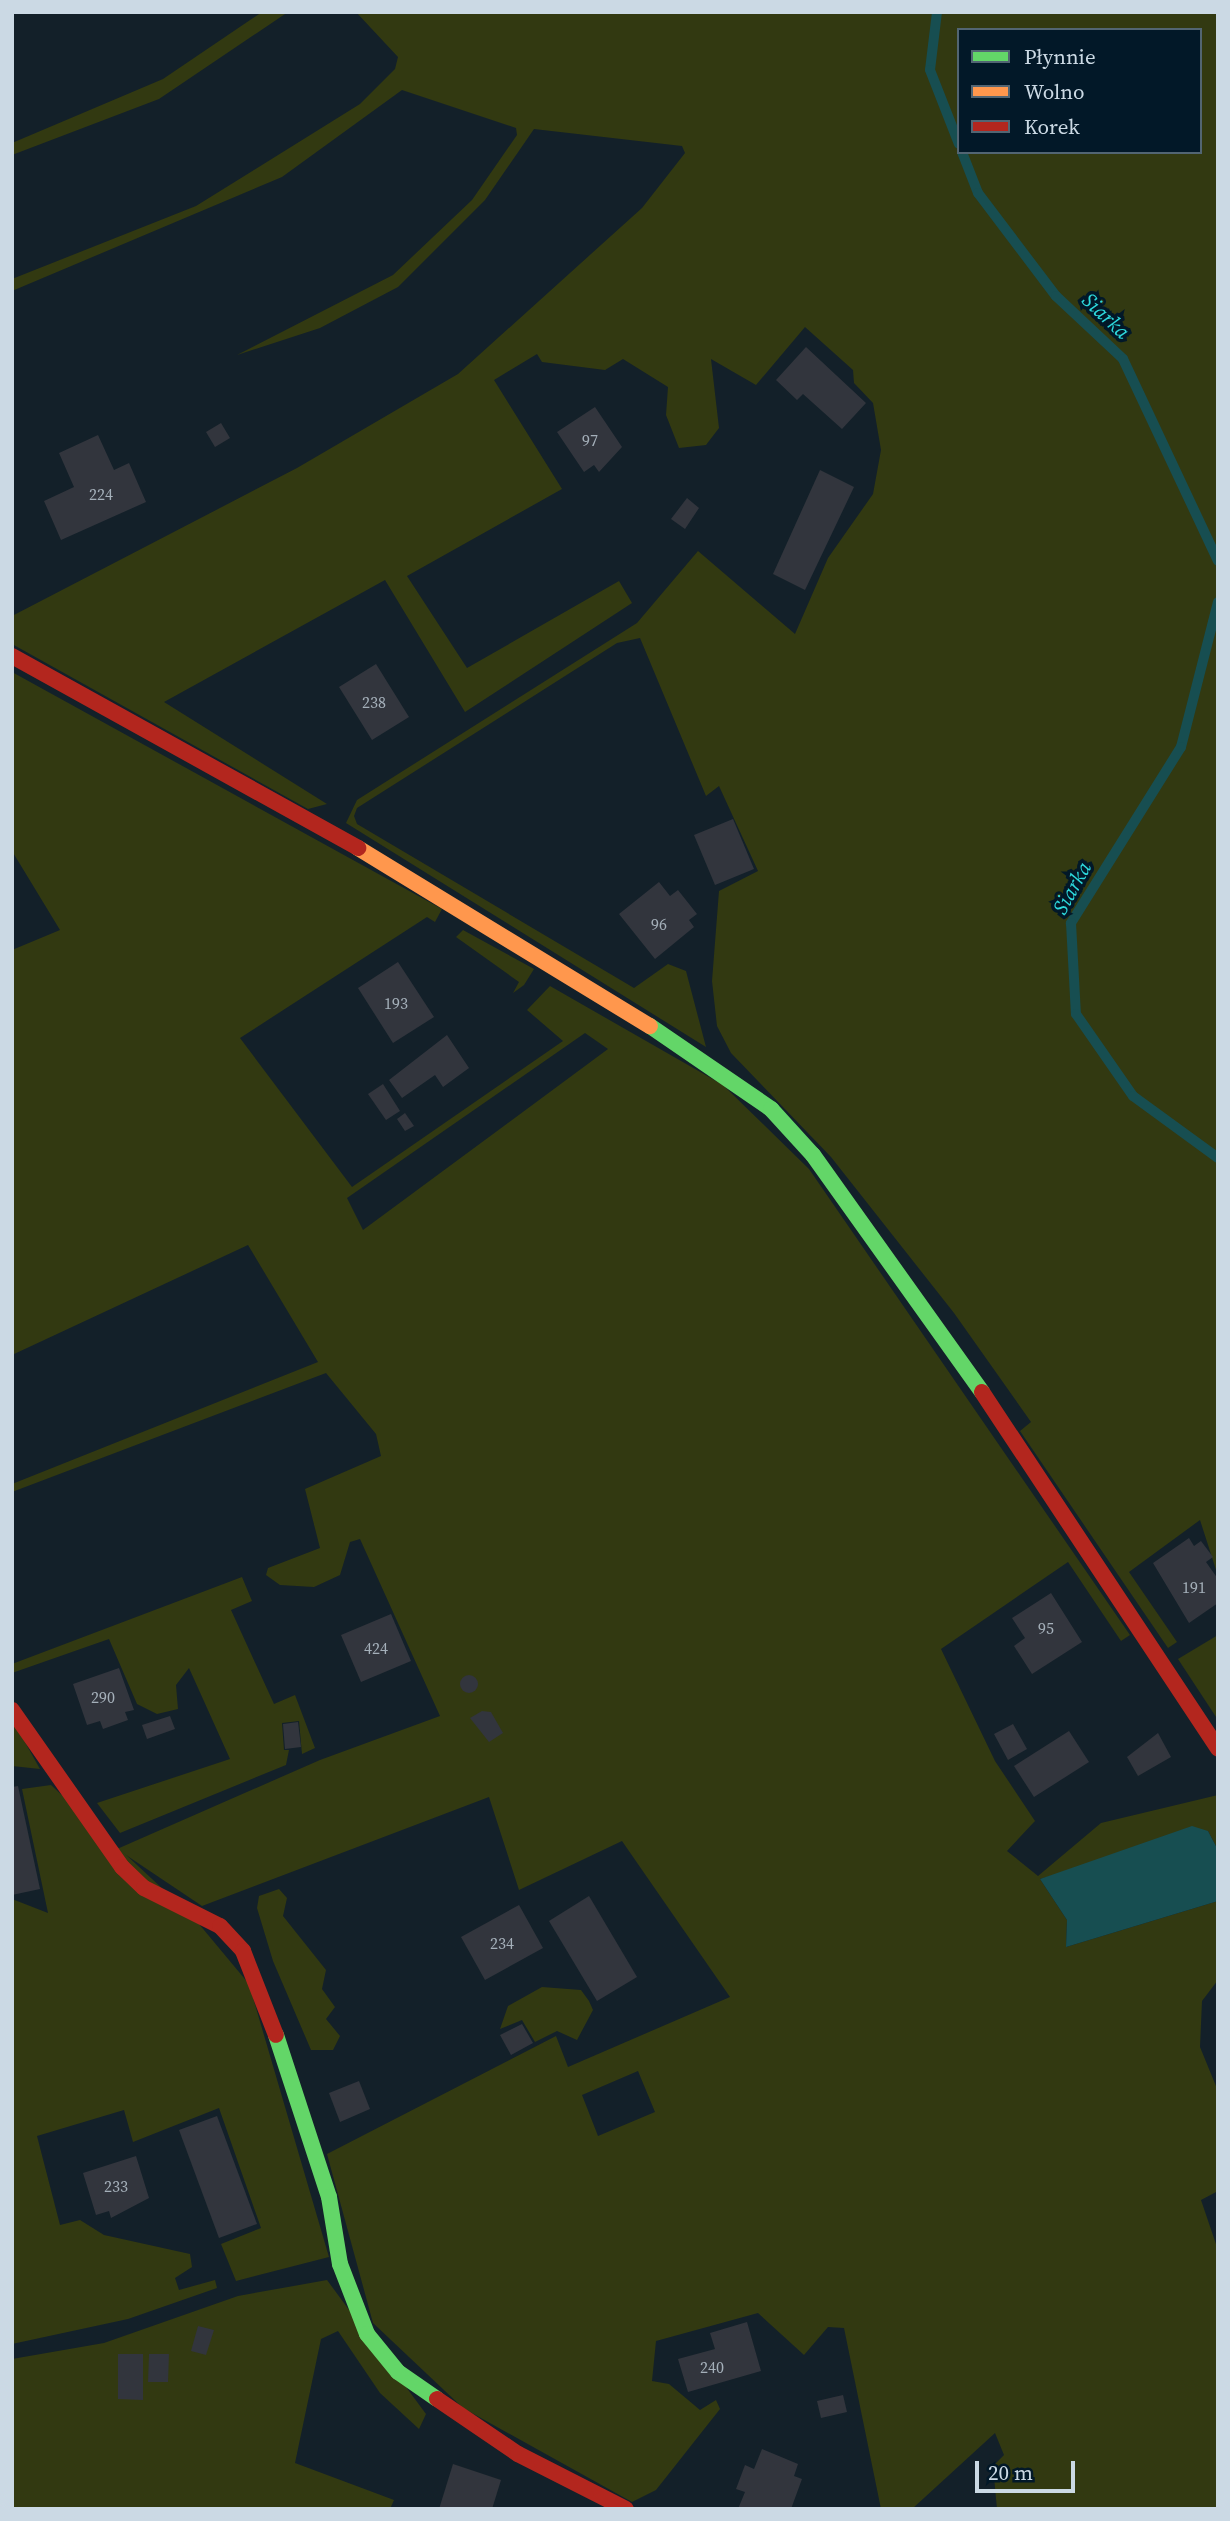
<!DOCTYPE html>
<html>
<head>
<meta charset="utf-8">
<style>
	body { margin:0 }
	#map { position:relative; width:1230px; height:2521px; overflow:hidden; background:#132029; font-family:"Source Serif 4",serif }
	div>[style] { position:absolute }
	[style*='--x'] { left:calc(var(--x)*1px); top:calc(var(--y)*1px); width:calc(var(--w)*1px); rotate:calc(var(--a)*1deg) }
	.green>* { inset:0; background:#323911 }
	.water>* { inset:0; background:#174e51 }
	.stream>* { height:10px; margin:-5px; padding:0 5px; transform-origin:5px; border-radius:5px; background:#174e51 }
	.building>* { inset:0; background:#32353d }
	.round { border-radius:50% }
	.fast>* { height:16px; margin:-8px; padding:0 8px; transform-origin:8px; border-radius:8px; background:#63d668 }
	.slow>* { height:16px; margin:-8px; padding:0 8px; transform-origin:8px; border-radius:8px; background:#ff974d }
	.jam>* { height:16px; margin:-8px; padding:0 8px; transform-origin:8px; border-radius:8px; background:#b3261e }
	span { translate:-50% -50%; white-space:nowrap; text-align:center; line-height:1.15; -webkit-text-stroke:7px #021828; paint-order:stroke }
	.number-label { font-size:16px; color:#a5b0ba }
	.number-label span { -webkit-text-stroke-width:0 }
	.water-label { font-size:21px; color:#2dd8dc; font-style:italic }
	.frame { position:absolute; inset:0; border:14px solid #cbd9e4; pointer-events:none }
	.legend { position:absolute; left:957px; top:28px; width:245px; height:126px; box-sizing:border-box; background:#021828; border:2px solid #526573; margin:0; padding:9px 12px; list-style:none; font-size:21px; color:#cbd9e4 }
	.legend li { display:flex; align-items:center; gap:14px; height:35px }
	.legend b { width:35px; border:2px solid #526573 }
	.scale { position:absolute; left:975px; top:2461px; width:100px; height:32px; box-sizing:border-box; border:4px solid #cbd9e4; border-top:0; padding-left:9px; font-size:21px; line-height:24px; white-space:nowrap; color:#cbd9e4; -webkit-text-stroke:5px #021828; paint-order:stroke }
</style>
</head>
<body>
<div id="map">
	<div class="green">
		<div style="clip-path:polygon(262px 12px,288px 12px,159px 99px,12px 155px,12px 143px,163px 79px)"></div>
		<div style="clip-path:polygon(evenodd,356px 12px,1218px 12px,1218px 1576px,1200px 1520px,1129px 1572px,1177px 1642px,1168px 1648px,1020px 1431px,1031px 1422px,954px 1313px,831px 1157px,731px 1053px,717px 1026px,712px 981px,719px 891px,758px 871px,719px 786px,706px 796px,640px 638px,617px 643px,357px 808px,354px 816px,357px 824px,634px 988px,668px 964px,686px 971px,706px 1047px,346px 823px,357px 800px,637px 623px,698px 551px,795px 634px,828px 558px,873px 494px,881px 450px,873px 403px,854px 383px,853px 370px,805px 327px,756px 385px,711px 359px,719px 428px,706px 445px,679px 448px,666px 415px,668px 387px,623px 359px,605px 370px,542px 362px,537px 354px,494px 380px,562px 489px,407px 576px,467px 668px,619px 581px,632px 603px,465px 712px,385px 580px,164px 702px,327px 804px,308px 809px,12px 644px,12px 616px,297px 468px,458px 374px,642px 208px,685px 153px,682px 146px,534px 129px,485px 200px,398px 287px,320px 328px,237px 355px,393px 275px,472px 200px,517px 135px,516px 128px,402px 90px,282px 177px,12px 291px,12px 279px,196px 206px,360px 104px,395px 69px,398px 57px,356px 12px,959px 30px,1200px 30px,1200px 152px,959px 152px,959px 30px)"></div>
		<div style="clip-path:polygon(evenodd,12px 672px,442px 909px,435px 922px,427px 917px,240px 1038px,352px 1187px,563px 1041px,527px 1010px,550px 986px,723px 1085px,809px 1169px,1130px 1635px,1121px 1641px,1068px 1562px,941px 1649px,995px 1761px,1035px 1821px,1007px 1851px,1038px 1876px,1101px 1823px,1218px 1795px,1218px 1850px,1208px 1831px,1040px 1879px,1067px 1920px,1066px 1947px,1218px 1901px,1218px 1980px,1202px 2001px,1200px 2047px,1218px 2091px,1218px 2191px,1201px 2200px,1218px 2250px,1218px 2509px,997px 2509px,993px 2466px,1004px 2455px,995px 2433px,912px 2509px,881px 2509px,844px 2328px,828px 2327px,804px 2355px,758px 2313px,656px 2341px,652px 2381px,669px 2384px,700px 2410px,716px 2400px,720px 2409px,656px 2490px,632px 2502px,463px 2408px,373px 2323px,327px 2154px,556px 2036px,568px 2067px,730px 1997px,622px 1841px,519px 1890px,489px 1797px,202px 1906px,117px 1849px,320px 1760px,440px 1716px,360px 1539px,350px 1542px,340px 1575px,314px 1587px,280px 1585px,266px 1575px,268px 1568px,320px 1548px,305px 1489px,381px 1456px,376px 1434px,326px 1373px,12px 1492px,12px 1484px,318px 1362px,248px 1245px,12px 1355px,12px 950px,60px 930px,12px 851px,12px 672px,585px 1033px,608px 1049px,363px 1230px,347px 1198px,585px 1033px,12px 672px,638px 2071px,655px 2112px,598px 2136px,582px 2095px,638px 2071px)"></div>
		<div style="clip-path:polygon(463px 930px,534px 969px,524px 985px,513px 993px,519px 982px,456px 937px)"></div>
		<div style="clip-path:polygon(242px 1577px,252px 1601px,231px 1610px,274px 1704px,295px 1695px,315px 1748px,302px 1754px,299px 1721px,282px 1723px,284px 1750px,289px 1750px,286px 1765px,120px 1833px,97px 1803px,230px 1759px,189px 1668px,176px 1685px,178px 1709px,157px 1714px,137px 1704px,109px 1639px,12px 1673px,12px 1664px)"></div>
		<div style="clip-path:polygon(1218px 1635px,1218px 1720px,1178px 1659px)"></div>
		<div style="clip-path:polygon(12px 1719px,40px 1769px,12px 1766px)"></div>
		<div style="clip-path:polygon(51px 1785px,194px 1918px,249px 1984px,329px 2257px,236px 2281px,221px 2244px,261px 2228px,219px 2108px,133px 2142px,124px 2110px,37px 2136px,60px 2225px,80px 2220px,104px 2235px,190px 2254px,192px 2267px,175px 2278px,179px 2290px,215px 2280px,217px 2288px,128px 2319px,12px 2344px,12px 1899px,48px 1913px,22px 1789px)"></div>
		<div style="clip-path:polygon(279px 1889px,287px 1898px,283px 1916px,326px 1970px,322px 1989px,335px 2007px,326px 2019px,340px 2036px,333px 2050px,311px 2050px,273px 1961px,257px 1908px,259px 1896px)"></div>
		<div style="clip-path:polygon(542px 1987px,581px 1990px,589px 2001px,593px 2010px,577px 2040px,557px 2031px,535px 2042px,522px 2020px,500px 2029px,508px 2006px)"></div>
		<div style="clip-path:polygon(327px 2280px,426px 2414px,419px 2429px,380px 2393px,338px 2331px,321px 2339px,295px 2463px,394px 2500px,390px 2509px,12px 2509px,12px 2359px,104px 2343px,238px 2296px)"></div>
	</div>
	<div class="water">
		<div style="clip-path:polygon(1192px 1826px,1208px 1831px,1218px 1850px,1218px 1901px,1066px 1947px,1067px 1920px,1040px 1879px)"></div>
	</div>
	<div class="stream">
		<div style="--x:937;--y:12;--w:58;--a:96.9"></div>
		<div style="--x:930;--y:70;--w:79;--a:68.6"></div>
		<div style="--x:962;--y:152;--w:44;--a:68.7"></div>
		<div style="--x:978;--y:193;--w:129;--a:52.9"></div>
		<div style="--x:1056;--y:296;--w:92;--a:43.2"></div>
		<div style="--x:1123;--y:359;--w:223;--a:64.8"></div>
		<div style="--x:1218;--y:602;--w:150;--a:104.3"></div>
		<div style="--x:1181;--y:747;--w:208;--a:122"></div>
		<div style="--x:1071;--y:923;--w:91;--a:86.9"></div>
		<div style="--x:1076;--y:1014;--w:100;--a:55.2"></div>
		<div style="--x:1133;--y:1096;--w:105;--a:36.1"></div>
	</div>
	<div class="building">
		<div style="clip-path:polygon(806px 347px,866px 403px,842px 429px,803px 394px,797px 400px,776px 380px)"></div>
		<div style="clip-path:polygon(595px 407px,622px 447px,599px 472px,594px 465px,584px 472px,557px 432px)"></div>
		<div style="clip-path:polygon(221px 423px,230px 438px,215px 447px,206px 432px)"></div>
		<div style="clip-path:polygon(98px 435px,114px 470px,129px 463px,146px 502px,61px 540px,44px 501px,74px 487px,59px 453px)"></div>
		<div style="clip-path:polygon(820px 470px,854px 487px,805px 590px,773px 574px)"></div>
		<div style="clip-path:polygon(687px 498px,699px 508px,685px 529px,671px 519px)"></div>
		<div style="clip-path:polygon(376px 664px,409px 717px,372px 740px,339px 687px)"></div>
		<div style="clip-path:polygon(733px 819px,754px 869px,715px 885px,694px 835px)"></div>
		<div style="clip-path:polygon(659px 882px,670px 896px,678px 890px,697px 914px,689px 920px,694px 927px,655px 959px,619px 914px)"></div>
		<div style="clip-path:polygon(398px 962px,434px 1017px,393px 1043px,358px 988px)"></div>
		<div style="clip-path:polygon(447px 1035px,469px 1068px,443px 1087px,435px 1075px,402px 1098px,389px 1080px)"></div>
		<div style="clip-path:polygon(383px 1084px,400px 1111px,386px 1120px,368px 1094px)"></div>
		<div style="clip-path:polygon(405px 1113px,414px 1126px,405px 1131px,397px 1119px)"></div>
		<div style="clip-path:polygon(1189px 1538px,1194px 1546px,1201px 1541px,1213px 1557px,1206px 1562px,1218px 1579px,1218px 1603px,1189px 1623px,1153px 1563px)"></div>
		<div style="clip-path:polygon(1051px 1593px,1082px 1642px,1032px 1674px,1014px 1646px,1025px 1638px,1012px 1618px)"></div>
		<div style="clip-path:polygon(391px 1614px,411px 1661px,361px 1682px,341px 1635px)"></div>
		<div style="clip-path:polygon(119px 1668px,134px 1710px,125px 1712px,128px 1720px,103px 1729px,100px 1721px,87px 1725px,73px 1684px)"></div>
		<div class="round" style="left:460px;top:1675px;width:18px;height:18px"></div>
		<div style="clip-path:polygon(482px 1711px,491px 1712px,503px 1733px,489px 1742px,470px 1718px)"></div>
		<div style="clip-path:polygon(170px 1716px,175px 1729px,147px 1739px,142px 1725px)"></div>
		<div style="clip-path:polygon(298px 1722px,301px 1747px,285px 1749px,283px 1724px)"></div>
		<div style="clip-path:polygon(1013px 1724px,1027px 1749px,1008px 1760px,994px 1734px)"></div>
		<div style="clip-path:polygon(1069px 1731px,1089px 1762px,1034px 1797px,1014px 1766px)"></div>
		<div style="clip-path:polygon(1158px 1733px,1171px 1757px,1138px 1776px,1127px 1757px)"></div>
		<div style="clip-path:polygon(18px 1786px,40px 1889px,12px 1895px,12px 1787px)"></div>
		<div style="clip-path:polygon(589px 1896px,637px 1977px,597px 2001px,549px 1921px)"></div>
		<div style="clip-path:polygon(519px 1905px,543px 1948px,485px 1980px,461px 1937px)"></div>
		<div style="clip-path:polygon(522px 2024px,533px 2043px,511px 2055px,500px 2035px)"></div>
		<div style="clip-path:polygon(359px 2081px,370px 2109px,340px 2122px,329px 2093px)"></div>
		<div style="clip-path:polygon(217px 2116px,257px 2224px,219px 2238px,179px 2130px)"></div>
		<div style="clip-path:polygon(136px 2156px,149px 2198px,111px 2218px,109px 2211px,96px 2215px,83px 2173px)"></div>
		<div style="clip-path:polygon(747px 2322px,761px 2371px,688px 2392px,678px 2359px,715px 2349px,710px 2333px)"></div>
		<div style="clip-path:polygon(198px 2326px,214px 2330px,206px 2355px,191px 2351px)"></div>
		<div style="clip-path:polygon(118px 2354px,143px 2354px,143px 2400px,118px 2399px)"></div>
		<div style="clip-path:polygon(149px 2354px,169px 2354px,168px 2382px,148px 2382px)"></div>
		<div style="clip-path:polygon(843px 2395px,847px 2412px,821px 2418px,817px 2401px)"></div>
		<div style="clip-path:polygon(762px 2449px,798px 2464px,794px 2476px,802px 2479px,791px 2509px,738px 2509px,745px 2492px,736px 2489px,745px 2465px,754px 2469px)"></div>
		<div style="clip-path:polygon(453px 2464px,501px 2480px,492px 2509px,439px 2509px)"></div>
	</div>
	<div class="fast">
		<div style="--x:650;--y:1026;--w:147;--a:34.4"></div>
		<div style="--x:771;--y:1109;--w:62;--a:47.6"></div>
		<div style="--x:813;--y:1155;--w:291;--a:54.5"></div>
		<div style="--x:276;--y:2035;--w:170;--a:71.9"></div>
		<div style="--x:329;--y:2197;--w:68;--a:80.7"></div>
		<div style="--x:340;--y:2264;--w:75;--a:68.9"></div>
		<div style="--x:367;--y:2334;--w:49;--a:50.8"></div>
		<div style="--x:398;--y:2372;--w:47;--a:34.7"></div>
	</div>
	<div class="slow">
		<div style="--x:358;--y:848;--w:342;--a:31.4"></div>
	</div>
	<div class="jam">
		<div style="--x:12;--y:656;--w:396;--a:29"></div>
		<div style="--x:982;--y:1392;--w:428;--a:56.5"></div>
		<div style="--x:12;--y:1710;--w:192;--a:55"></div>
		<div style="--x:122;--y:1867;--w:30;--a:44"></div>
		<div style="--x:144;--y:1888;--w:85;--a:26.6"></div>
		<div style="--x:220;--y:1926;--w:34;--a:47"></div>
		<div style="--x:243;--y:1951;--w:90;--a:68.6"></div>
		<div style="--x:437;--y:2399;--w:98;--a:34.2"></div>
		<div style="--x:518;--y:2454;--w:121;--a:27"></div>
	</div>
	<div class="number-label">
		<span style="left:590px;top:440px">97</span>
		<span style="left:101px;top:494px">224</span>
		<span style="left:374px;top:702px">238</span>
		<span style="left:659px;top:924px">96</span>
		<span style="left:396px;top:1003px">193</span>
		<span style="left:1194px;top:1587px">191</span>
		<span style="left:1046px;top:1628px">95</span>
		<span style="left:376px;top:1648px">424</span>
		<span style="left:103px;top:1697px">290</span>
		<span style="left:502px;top:1943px">234</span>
		<span style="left:116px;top:2186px">233</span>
		<span style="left:712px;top:2367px">240</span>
	</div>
	<div class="water-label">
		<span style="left:1106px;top:316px;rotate:43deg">Siarka</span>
		<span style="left:1072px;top:888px;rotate:-61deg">Siarka</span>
	</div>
	<div class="frame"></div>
	<ul class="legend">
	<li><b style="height:9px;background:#63d668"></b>Płynnie</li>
	<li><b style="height:9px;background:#ff974d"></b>Wolno</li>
	<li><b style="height:9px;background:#b3261e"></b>Korek</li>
	</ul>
	<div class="scale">20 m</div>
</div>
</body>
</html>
